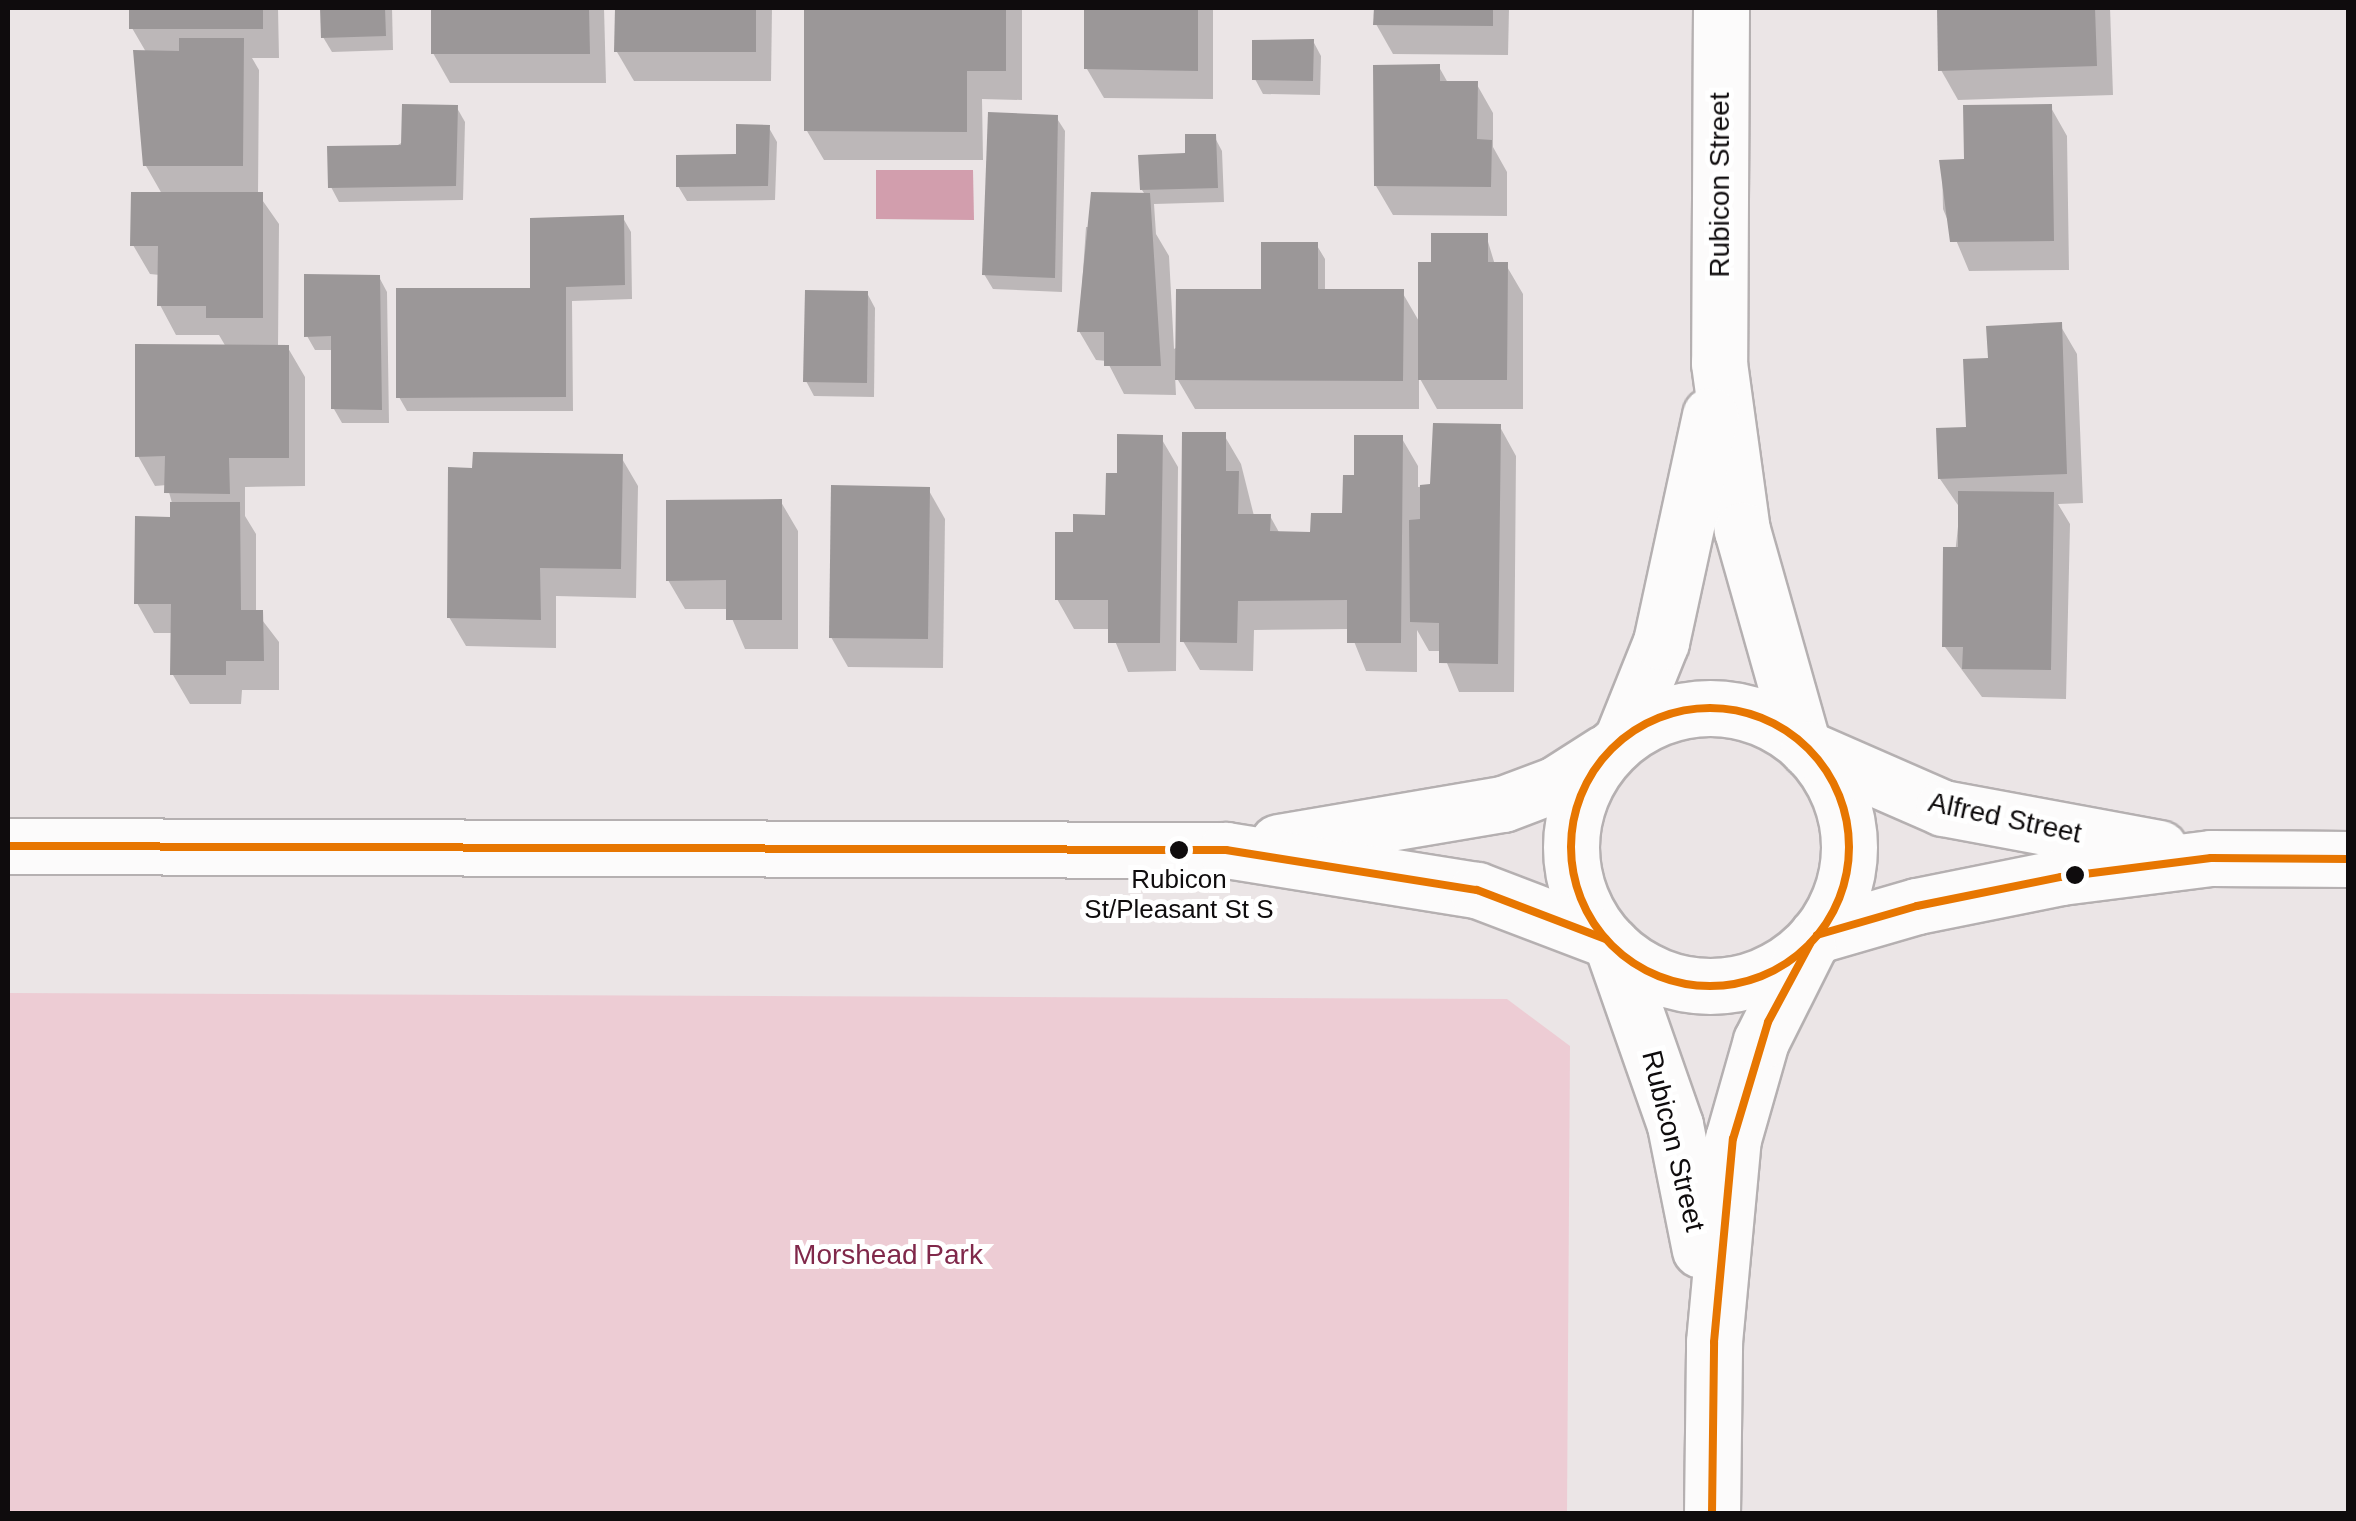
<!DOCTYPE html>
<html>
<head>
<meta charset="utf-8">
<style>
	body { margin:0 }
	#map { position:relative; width:2356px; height:1521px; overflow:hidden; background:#ebe5e6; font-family:Helvetica,sans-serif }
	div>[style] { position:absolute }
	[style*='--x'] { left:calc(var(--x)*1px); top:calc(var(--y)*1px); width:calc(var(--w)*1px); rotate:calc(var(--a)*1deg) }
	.green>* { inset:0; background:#edccd4 }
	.water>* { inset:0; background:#d29ead }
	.shadow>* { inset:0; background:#0003 }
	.building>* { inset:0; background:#9b9798 }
	.roads { filter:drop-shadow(2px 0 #b5b0b1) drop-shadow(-2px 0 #b5b0b1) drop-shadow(0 2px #b5b0b1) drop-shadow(0 -2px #b5b0b1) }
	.tertiary>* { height:55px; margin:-27.5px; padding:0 27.5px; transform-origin:27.5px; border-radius:27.5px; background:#fcfbfb }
	.tertiary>.ring { margin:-27.5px; padding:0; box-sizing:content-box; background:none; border:55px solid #fcfbfb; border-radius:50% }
	.bus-1>* { height:8px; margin:-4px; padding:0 4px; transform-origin:4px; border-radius:4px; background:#e77601 }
	.bus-1>.ring { margin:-4px; padding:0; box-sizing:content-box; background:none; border:8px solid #e77601; border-radius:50% }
	.dots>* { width:28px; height:28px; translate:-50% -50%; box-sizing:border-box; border:5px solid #fff; border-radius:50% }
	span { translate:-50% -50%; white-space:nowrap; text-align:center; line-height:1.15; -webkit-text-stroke:10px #fff; paint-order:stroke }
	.bus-label { font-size:26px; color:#0f0c0d }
	.street-label { font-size:28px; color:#0f0c0d }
	.park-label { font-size:28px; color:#80284a }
	.frame { position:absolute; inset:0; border:10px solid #0f0c0d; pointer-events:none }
</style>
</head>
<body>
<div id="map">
	<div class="green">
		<div style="clip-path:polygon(8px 993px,1507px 999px,1570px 1046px,1567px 1513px,8px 1513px)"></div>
	</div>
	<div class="water">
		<div style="clip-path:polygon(876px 170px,973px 170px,974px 220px,876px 219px)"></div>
	</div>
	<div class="shadow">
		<div style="clip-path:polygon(132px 8px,278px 8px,279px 58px,252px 58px,259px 70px,258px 194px,279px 224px,278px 348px,288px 348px,305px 377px,305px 486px,245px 487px,245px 516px,256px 534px,256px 612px,279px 642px,279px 690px,242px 690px,241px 704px,190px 704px,173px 675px,173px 633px,154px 633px,137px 603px,172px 519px,172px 503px,167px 485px,155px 486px,138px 456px,226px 347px,219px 335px,176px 335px,160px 305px,160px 275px,150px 274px,133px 245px,162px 194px,146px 166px,146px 52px,132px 28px)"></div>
		<div style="clip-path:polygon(323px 8px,392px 8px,393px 50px,332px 52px,323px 37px)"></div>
		<div style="clip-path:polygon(433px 8px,604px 8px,606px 83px,450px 83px,433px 53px)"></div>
		<div style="clip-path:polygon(618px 8px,772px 8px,771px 81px,634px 81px,617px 52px)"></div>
		<div style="clip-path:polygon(806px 8px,1022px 8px,1022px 100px,982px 99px,983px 160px,824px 160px,807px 131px)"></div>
		<div style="clip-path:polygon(1087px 8px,1213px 8px,1213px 99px,1104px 98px,1087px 69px)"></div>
		<div style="clip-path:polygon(1376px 8px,1509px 8px,1508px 55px,1393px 54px,1376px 24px)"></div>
		<div style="clip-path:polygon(1940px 8px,2110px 8px,2113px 95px,1958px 100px,1941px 70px)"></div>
		<div style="clip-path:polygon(1313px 41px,1321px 56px,1320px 95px,1263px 94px,1255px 79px)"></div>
		<div style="clip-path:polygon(1439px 67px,1448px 83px,1476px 83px,1493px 113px,1493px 147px,1507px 172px,1507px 216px,1393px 215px,1376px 186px)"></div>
		<div style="clip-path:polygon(2050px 106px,2067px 136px,2069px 270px,1969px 271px,1943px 209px,1942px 162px,1967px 162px)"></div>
		<div style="clip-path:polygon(457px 108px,465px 122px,463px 200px,339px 202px,331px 187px)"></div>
		<div style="clip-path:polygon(1056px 117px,1065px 131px,1062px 292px,993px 289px,984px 274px)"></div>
		<div style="clip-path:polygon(769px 128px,777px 142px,775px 200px,687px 201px,678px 186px,738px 157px)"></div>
		<div style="clip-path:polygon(1214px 136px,1222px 151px,1224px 202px,1154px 204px,1156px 234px,1169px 256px,1174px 349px,1266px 292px,1316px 244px,1325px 259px,1325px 292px,1402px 292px,1420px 323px,1433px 265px,1486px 235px,1495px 265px,1506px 265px,1523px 294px,1523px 409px,1437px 409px,1419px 377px,1419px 409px,1195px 409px,1175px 375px,1176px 395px,1124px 394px,1107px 361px,1096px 360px,1079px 331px,1086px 227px,1097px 227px,1146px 196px,1142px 190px)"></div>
		<div style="clip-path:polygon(623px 218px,631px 232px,632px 299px,572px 301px,573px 411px,407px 411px,399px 397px)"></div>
		<div style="clip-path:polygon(379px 277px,387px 292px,389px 423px,342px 423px,334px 409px,334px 350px,315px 350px,307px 336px)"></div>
		<div style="clip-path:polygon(867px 293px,875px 308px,874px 397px,814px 396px,806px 381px)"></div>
		<div style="clip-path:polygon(2060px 325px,2077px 354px,2083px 503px,2058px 504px,2070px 524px,2066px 699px,1982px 697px,1945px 647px,1960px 508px,1940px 479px,1968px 429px,1990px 360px)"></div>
		<div style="clip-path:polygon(1500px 427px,1516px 456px,1514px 692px,1459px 692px,1442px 651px,1429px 651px,1417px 630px,1417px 672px,1366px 671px,1349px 629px,1254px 630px,1253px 671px,1200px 670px,1183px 641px,1224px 435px,1241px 464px,1254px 516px,1270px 516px,1280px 534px,1312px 535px,1345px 516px,1357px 477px,1401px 437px,1418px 466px,1418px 487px,1432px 486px)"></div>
		<div style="clip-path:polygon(1161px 438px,1178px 467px,1176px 671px,1128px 672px,1110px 629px,1074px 629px,1057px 599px,1076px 535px,1107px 518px,1120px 476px)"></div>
		<div style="clip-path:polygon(621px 457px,638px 486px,636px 598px,556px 596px,556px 648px,466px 646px,449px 617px,474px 471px)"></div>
		<div style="clip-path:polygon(928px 489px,945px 519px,943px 668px,848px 667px,831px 637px)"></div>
		<div style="clip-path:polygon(781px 502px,798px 531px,798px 649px,745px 649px,728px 609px,685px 609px,668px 580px)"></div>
	</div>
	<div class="building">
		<div style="clip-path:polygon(129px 8px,263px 8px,263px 29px,129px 29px)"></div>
		<div style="clip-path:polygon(320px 8px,385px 8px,386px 36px,321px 38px)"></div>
		<div style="clip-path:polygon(431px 8px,589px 8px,590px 54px,431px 54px)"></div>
		<div style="clip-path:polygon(615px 8px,756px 8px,756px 52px,614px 52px)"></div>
		<div style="clip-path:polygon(804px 8px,1006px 8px,1006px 71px,967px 71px,967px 132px,804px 131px)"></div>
		<div style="clip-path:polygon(1084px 8px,1198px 8px,1198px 71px,1084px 69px)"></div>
		<div style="clip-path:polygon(1374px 8px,1493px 8px,1493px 26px,1373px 25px)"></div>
		<div style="clip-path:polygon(1937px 8px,2095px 8px,2097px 66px,1938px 71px)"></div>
		<div style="clip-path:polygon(179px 38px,244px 38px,243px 166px,143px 166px,133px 50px,179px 51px)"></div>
		<div style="clip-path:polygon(1314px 39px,1313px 81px,1252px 80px,1252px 40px)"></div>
		<div style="clip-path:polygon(1440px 64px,1440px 81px,1478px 81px,1477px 139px,1492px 140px,1491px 187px,1374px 186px,1373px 65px)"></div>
		<div style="clip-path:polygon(402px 104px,458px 105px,456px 186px,328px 188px,327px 146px,401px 145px)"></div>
		<div style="clip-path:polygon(2052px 104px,2054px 241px,1950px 242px,1939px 160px,1964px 159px,1963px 105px)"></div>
		<div style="clip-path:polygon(988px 112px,1058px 115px,1055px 278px,982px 275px)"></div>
		<div style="clip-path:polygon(736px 124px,770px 125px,768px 186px,676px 187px,676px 155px,736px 154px)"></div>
		<div style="clip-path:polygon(1185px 134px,1216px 134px,1218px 188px,1140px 190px,1138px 155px,1185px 153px)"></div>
		<div style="clip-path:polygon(131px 192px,263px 192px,263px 318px,206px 318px,206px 306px,157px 306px,158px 246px,130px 246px)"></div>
		<div style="clip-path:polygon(1091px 192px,1150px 193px,1161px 366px,1104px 366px,1104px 332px,1077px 332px)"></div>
		<div style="clip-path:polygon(624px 215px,625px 285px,566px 287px,566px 397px,396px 398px,396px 288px,530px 288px,530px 218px)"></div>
		<div style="clip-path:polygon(1431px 233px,1488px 233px,1488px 262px,1508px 262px,1507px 380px,1418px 380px,1418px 262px,1431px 262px)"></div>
		<div style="clip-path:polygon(1261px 242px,1318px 242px,1318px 289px,1404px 289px,1403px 381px,1175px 380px,1176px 289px,1261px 289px)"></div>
		<div style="clip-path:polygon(304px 274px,380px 275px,382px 410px,331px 409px,331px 336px,304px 337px)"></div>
		<div style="clip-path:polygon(805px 290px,868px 291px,867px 383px,803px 382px)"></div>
		<div style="clip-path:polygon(2062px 322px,2067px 474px,1938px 479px,1936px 428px,1966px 427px,1963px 359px,1988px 358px,1986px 326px)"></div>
		<div style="clip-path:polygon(135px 344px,289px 345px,289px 458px,229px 458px,230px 494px,164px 493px,165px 456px,135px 457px)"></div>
		<div style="clip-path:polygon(1433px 423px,1501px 424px,1498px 664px,1439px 663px,1439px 623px,1410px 622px,1409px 520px,1420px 519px,1420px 485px,1430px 484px)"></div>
		<div style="clip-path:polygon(1182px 432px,1226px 432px,1226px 471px,1239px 471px,1238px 514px,1271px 514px,1270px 531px,1310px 532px,1311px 513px,1342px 513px,1343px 475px,1354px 475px,1354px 435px,1403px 435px,1401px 643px,1347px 643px,1347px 600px,1238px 601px,1237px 643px,1180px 642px)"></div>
		<div style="clip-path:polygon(1117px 434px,1163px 435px,1160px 643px,1108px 643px,1108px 600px,1055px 600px,1055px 532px,1073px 532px,1073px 514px,1105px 515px,1106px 473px,1117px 473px)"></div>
		<div style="clip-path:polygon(473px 452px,623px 454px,621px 569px,540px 568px,541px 620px,447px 618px,448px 467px,472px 468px)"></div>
		<div style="clip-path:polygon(831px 485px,930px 487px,928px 639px,829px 638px)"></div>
		<div style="clip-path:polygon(1958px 491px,2054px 492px,2051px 670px,1962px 669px,1963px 647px,1942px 647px,1943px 547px,1958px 547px)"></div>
		<div style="clip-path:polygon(782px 499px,782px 620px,726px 620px,726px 580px,666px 581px,666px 500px)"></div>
		<div style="clip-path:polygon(170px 502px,240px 502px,241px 610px,263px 610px,264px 661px,226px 661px,226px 675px,170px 675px,171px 604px,134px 604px,135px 516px,170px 517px)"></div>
	</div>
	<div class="roads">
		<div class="tertiary">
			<div style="--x:1721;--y:8;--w:355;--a:90.3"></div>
			<div style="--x:1719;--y:363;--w:169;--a:82.2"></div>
			<div style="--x:1742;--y:530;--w:220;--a:74.2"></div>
			<div class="ring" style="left:1571px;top:708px;width:223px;height:223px"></div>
			<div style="--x:1622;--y:739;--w:105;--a:-68.1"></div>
			<div style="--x:1661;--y:642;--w:232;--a:-77.8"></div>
			<div style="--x:1808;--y:749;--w:147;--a:23.6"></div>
			<div style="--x:1943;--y:808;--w:220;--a:10.5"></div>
			<div style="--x:1278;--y:842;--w:228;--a:-9.6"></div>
			<div style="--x:1503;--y:804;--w:57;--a:-20.7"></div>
			<div style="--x:1556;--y:784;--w:59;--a:-32.6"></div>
			<div style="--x:8;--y:846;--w:1218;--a:0.19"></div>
			<div style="--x:1226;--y:850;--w:254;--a:9.1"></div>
			<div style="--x:1477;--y:890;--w:137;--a:20.9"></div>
			<div style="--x:1817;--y:935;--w:104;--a:-16.2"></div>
			<div style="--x:1917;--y:906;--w:147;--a:-11.4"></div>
			<div style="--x:2061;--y:877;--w:151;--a:-7.2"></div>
			<div style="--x:2211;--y:858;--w:137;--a:0.4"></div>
			<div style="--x:1612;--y:945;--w:191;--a:70.7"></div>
			<div style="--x:1675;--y:1125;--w:127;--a:78.7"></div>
			<div style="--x:1712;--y:1514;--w:172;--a:-89.3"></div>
			<div style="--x:1714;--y:1342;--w:204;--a:-84.7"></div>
			<div style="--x:1733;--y:1139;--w:102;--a:-74.1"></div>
			<div style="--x:1761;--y:1041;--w:105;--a:-63.4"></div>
		</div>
	</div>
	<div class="bus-1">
		<div class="ring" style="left:1571px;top:708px;width:270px;height:270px"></div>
		<div style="--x:8;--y:846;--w:1218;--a:0.19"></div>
		<div style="--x:1226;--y:850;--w:254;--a:9.1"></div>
		<div style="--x:1477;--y:890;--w:137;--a:20.9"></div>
		<div style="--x:1817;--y:935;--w:104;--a:-16.2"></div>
		<div style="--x:1917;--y:906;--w:147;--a:-11.4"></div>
		<div style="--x:2061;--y:877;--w:151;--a:-7.2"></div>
		<div style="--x:2211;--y:858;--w:137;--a:0.4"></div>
		<div style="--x:1712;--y:1514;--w:172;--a:-89.3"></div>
		<div style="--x:1714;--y:1342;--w:204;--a:-84.7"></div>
		<div style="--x:1733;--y:1139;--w:122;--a:-73.3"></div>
		<div style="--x:1768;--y:1022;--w:89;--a:-61.7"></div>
	</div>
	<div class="dots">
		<div style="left:1179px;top:850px;background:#0f0c0d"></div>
		<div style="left:2075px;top:875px;background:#0f0c0d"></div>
	</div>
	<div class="bus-label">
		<span style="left:1179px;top:895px">Rubicon<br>St/Pleasant St S</span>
	</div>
	<div class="street-label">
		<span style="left:1720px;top:185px;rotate:-90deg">Rubicon Street</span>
		<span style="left:2005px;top:818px;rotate:12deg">Alfred Street</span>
		<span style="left:1673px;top:1141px;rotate:76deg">Rubicon Street</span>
	</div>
	<div class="park-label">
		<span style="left:888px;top:1255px">Morshead Park</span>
	</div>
	<div class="frame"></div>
</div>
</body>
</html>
